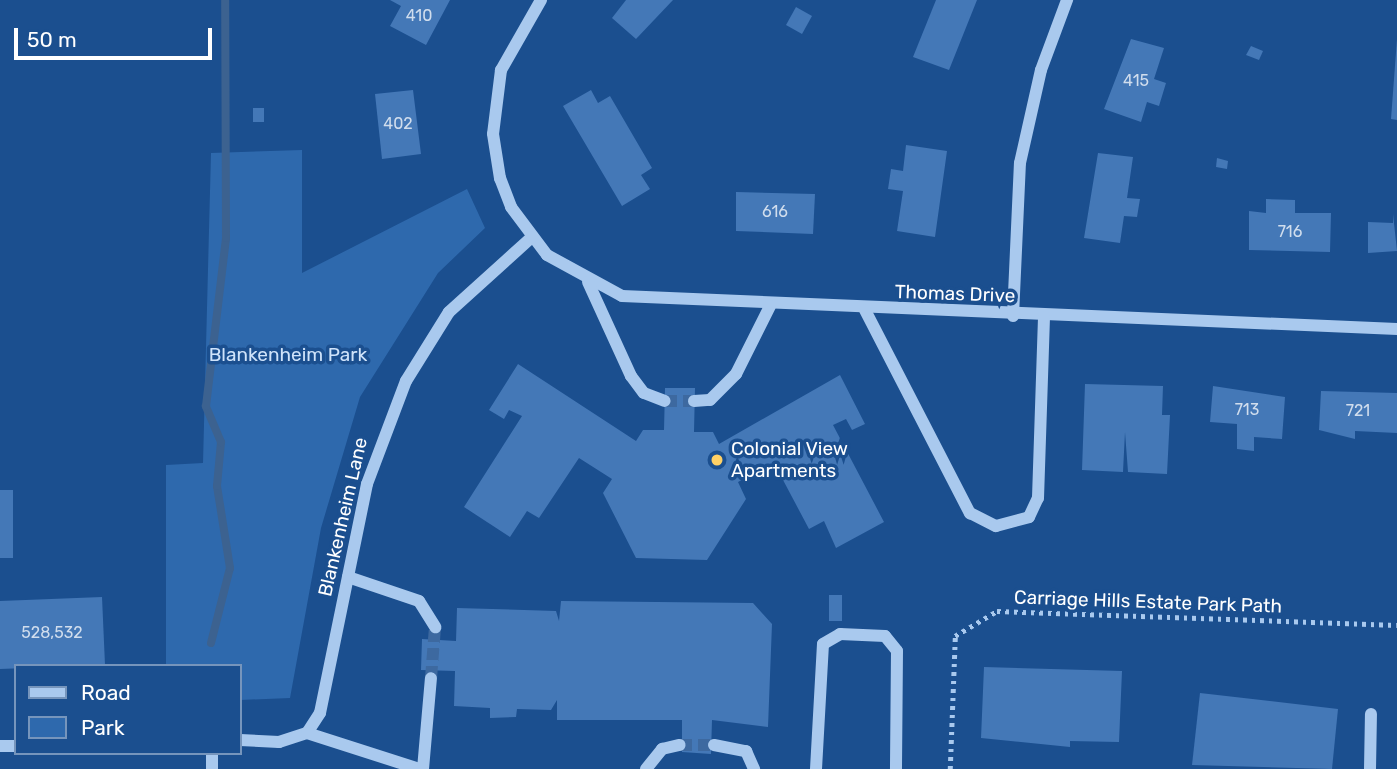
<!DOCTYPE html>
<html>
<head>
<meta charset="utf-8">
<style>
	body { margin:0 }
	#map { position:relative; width:1397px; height:769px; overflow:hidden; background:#1b4f8f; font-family:Rubik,sans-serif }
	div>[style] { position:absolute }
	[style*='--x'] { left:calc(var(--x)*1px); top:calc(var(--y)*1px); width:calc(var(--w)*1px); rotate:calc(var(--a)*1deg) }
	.green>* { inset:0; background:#2e69ad }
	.stream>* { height:8px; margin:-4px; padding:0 4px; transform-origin:4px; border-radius:4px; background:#3c6290 }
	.building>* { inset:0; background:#4478b7 }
	.minor-tunnel>* { height:12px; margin-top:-6px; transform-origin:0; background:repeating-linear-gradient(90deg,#3d69a0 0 12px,transparent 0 18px) }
	.path>* { height:4.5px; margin-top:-2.25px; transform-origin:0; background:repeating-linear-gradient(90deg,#a9c9ee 0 3.5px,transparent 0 8.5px) }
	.minor>* { height:12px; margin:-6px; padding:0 6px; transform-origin:6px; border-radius:6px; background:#a9c9ee }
	.dots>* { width:19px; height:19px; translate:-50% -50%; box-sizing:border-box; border:4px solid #1b4f8f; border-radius:50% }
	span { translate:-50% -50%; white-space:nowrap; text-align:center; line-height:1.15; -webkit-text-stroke:7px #1b4f8f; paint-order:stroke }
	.number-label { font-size:16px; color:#d0dded }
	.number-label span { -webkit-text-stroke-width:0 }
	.street-label { font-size:19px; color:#fff }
	.park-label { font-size:19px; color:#cfe3fa }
	.poi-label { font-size:19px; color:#fff }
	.left { translate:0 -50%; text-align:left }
	.legend { position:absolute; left:14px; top:664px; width:228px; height:91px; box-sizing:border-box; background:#1b4f8f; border:2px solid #7695bc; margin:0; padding:9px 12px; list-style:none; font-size:21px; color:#fff }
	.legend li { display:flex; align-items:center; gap:14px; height:35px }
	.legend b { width:35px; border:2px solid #7695bc }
	.scale { position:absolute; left:14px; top:28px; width:198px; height:32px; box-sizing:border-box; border:4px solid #fff; border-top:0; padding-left:9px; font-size:21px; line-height:24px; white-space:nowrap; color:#fff; -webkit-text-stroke:5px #1b4f8f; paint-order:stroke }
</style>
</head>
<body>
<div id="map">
	<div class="green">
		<div style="clip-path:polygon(302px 150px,302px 273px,467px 189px,485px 228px,438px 273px,360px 397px,321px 528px,290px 698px,240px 700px,240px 666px,166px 666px,166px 465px,203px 463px,211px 153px)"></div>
	</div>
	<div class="stream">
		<div style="--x:211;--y:643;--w:77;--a:-75.8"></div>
		<div style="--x:230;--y:568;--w:83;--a:-99"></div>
		<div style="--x:217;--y:486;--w:44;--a:-84.8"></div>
		<div style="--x:221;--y:442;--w:39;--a:-113"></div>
		<div style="--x:206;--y:406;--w:169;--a:-83.2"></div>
		<div style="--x:226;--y:238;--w:238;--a:-90.2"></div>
	</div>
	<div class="building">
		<div style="clip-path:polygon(390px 0,450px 0,426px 45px,390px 26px,401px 6px)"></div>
		<div style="clip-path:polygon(626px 0,673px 0,636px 39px,612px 18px)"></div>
		<div style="clip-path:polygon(936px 0,977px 0,949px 70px,913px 57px)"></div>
		<div style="clip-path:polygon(796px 7px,812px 16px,802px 34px,786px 25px)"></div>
		<div style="clip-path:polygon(1131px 39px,1164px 48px,1154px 79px,1166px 83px,1159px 106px,1147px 102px,1141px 122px,1104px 109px)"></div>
		<div style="clip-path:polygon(1397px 39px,1397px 120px,1391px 119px)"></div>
		<div style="clip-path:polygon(1251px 46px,1263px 51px,1259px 60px,1246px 55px)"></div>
		<div style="clip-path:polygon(413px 90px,421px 154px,382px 159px,375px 94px)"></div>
		<div style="clip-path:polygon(591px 90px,598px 103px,610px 96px,652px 168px,641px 175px,650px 189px,622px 206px,563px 106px)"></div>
		<div style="clip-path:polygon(253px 108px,264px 108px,264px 122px,253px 122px)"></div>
		<div style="clip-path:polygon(906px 145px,947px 151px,935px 237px,897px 231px,903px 191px,888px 189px,891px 169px,903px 171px)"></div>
		<div style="clip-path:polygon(1098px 153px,1133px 157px,1127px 198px,1140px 199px,1137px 217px,1124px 216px,1120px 243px,1084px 238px)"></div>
		<div style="clip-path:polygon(1217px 158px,1228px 161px,1227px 169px,1216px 167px)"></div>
		<div style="clip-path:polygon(736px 192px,815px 194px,813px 234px,736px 231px)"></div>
		<div style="clip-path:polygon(1266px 199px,1295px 200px,1295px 213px,1331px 213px,1330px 252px,1249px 250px,1249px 211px,1266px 213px)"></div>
		<div style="clip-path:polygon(1393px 214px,1397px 251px,1368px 253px,1368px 222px,1393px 223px)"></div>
		<div style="clip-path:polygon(518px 364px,636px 441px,643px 430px,664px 430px,665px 388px,695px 388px,694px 432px,713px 432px,719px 444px,840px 375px,865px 424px,852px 430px,846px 419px,833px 425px,884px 522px,836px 548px,824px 521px,809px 529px,774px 463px,738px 482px,746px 499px,707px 560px,636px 558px,603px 493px,612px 479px,579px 458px,539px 518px,527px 511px,510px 537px,464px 507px,522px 416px,509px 410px,504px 419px,489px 410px)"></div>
		<div style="clip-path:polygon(1085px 384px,1163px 386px,1162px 415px,1170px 415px,1167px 474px,1128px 472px,1125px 432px,1123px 472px,1082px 470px)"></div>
		<div style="clip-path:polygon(1213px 386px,1285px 397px,1282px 439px,1254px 437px,1254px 451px,1237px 449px,1237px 424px,1210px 422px)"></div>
		<div style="clip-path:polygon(1321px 391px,1397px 393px,1397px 433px,1355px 431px,1355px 439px,1319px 430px)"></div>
		<div style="clip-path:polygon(0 490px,13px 490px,13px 558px,0 558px)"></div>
		<div style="clip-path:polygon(829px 595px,842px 595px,842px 621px,829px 621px)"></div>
		<div style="clip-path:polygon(102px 597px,105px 665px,0 669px,0 601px)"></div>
		<div style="clip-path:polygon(561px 601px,753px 603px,772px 624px,768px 727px,712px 720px,711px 754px,682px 752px,682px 720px,557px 720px,557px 700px,551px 710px,517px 709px,516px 717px,490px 718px,490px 708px,454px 706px,455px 671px,421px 670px,422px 639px,456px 641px,457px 608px,556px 611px,559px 621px)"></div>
		<div style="clip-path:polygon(984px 667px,1122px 671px,1119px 742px,1070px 741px,1070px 747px,981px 738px)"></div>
		<div style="clip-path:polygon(1200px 693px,1338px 709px,1332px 769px,1192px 765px)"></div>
	</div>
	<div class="minor-tunnel">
		<div style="--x:665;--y:401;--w:29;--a:0"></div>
		<div style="--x:431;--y:678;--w:51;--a:-85.5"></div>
		<div style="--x:680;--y:745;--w:34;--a:0"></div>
	</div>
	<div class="path">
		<div style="--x:950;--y:769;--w:133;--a:-87.8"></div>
		<div style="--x:955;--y:636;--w:49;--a:-30.8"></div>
		<div style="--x:997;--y:611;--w:400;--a:2"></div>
	</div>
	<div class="minor">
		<div style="--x:541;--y:0;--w:81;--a:119.7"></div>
		<div style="--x:501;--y:70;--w:64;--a:97.1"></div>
		<div style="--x:493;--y:134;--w:45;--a:81"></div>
		<div style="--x:500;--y:178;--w:31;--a:69"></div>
		<div style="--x:511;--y:207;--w:60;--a:53.1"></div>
		<div style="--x:547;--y:255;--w:85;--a:28.7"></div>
		<div style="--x:622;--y:296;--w:776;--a:2.44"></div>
		<div style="--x:588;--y:282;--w:103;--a:65.4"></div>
		<div style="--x:631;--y:376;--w:21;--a:53"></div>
		<div style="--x:644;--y:393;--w:22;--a:21"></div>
		<div style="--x:865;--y:310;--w:229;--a:62.7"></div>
		<div style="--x:970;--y:513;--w:29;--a:27"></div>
		<div style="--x:996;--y:526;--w:34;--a:-15"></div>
		<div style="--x:1029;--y:517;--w:21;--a:-65"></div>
		<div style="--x:1038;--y:498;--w:181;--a:-88.1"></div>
		<div style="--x:1013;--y:316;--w:153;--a:-87.4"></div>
		<div style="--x:1020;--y:163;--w:95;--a:-77.3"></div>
		<div style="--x:1041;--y:70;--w:75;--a:-69.6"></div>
		<div style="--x:694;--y:401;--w:16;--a:-4"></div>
		<div style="--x:710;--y:400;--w:37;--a:-45"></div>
		<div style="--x:736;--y:374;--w:76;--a:-63.4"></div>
		<div style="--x:348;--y:577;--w:75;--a:18.7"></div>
		<div style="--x:419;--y:601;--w:31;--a:58"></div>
		<div style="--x:307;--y:733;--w:24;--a:-57"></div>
		<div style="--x:320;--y:713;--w:234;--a:-78.4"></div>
		<div style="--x:367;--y:484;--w:110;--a:-69.3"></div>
		<div style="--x:406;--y:381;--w:81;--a:-58.1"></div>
		<div style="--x:449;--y:312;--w:112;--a:-42.1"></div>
		<div style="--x:240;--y:740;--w:39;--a:3"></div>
		<div style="--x:279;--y:742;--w:29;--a:-18"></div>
		<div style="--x:307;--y:733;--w:118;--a:17.8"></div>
		<div style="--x:714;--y:745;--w:33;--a:11"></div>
		<div style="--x:746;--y:751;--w:20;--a:66"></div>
		<div style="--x:0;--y:746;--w:16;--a:0"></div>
		<div style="--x:212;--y:753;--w:16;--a:90"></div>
		<div style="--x:423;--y:769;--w:91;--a:-85"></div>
		<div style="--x:646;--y:769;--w:26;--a:-51"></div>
		<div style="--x:662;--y:749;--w:18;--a:-13"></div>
		<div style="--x:816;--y:769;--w:125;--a:-86.8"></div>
		<div style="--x:823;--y:644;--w:20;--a:-30"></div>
		<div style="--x:840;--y:634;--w:45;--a:2.5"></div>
		<div style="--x:885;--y:636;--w:19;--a:51"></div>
		<div style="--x:897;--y:651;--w:118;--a:90.5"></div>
		<div style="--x:1370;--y:769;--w:55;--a:-89"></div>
	</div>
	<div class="dots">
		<div style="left:717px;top:460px;background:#ffd166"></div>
	</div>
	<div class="number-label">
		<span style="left:419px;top:16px">410</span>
		<span style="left:1136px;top:81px">415</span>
		<span style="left:398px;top:124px">402</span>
		<span style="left:775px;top:212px">616</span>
		<span style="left:1290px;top:232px">716</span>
		<span style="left:1247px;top:410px">713</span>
		<span style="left:1358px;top:411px">721</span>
		<span style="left:52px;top:633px">528,532</span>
	</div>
	<div class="street-label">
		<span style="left:955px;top:294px;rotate:2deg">Thomas Drive</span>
		<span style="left:343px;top:517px;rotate:-77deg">Blankenheim Lane</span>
		<span style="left:1148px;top:602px;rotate:2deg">Carriage Hills Estate Park Path</span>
	</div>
	<div class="park-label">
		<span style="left:288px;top:355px">Blankenheim Park</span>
	</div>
	<div class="poi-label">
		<span class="left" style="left:731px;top:460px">Colonial View<br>Apartments</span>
	</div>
	<ul class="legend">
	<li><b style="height:9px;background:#a9c9ee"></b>Road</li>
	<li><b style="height:19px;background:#2e69ad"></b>Park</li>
	</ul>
	<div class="scale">50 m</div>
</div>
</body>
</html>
